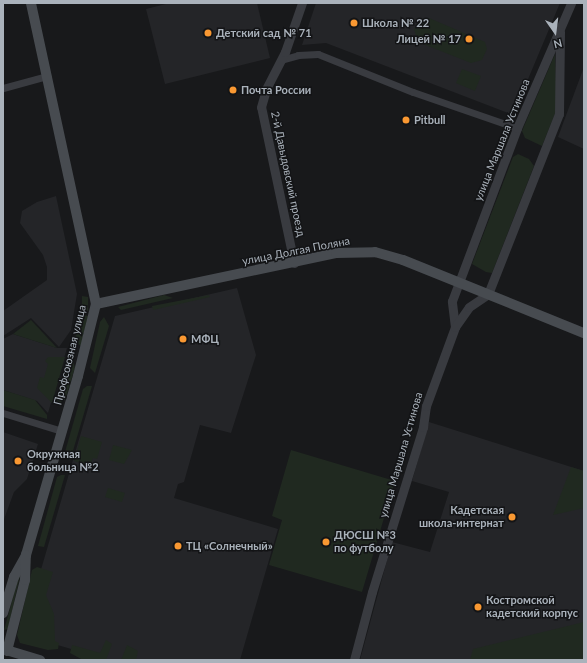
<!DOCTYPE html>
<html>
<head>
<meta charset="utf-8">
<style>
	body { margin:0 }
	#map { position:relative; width:587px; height:663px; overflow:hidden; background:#18191b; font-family:Lato,sans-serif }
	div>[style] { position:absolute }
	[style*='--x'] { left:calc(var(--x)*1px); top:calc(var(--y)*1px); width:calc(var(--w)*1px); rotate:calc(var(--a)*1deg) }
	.built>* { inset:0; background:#242528 }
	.green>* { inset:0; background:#202920 }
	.minor>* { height:7px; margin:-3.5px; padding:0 3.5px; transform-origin:3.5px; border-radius:3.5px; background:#393b40 }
	.tertiary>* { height:9px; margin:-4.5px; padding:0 4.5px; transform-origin:4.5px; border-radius:4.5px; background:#393b40 }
	.secondary>* { height:10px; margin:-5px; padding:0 5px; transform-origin:5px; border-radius:5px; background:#474b50 }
	.dots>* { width:11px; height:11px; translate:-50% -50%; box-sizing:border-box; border:2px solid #131416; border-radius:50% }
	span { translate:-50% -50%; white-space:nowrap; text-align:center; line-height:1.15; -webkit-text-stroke:3px #131416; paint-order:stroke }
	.poi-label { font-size:11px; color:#aab2bb; font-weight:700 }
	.left { translate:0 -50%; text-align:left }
	.right { translate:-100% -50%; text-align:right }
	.street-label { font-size:11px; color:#aab2bb }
	.frame { position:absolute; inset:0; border:4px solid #aab2bb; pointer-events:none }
	.north { position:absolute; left:535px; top:12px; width:40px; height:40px; -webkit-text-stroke:3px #131416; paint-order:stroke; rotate:166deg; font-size:11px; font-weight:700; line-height:16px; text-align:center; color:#aab2bb }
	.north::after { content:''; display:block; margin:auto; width:14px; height:18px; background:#aab2bb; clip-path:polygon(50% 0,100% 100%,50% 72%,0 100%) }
</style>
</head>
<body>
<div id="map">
	<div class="built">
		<div style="clip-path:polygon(170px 3px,257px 3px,270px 58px,165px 84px,146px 9px)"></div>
		<div style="clip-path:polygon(316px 3px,560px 3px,513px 115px,326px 43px,302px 45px)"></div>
		<div style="clip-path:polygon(584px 67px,584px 149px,558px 137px)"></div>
		<div style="clip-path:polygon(56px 196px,77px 294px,71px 330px,59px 347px,31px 318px,3px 336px,3px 311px,47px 280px,47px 267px,43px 255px,20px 223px,22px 211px,37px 202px)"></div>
		<div style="clip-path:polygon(237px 288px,256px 355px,231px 433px,200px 425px,184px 482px,178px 484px,174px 498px,278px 529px,240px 660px,109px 660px,54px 644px,40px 573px,115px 316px)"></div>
		<div style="clip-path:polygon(13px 334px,57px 348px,67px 348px,48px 413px,37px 401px,3px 390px,3px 339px)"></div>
		<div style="clip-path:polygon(429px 422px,584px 471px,584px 660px,360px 660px,392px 542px,430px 552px,449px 492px,412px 481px)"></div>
		<div style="clip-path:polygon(3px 432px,38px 444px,27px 479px,14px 492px,3px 522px)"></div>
	</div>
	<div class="green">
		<div style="clip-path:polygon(429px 18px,485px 42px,487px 49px,482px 60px,471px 63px,418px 42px,414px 29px,419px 20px)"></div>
		<div style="clip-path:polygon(555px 54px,557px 109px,542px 146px,525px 138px,522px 131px)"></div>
		<div style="clip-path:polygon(462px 69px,481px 76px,475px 91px,456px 83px)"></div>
		<div style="clip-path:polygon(518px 154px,529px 159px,534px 166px,492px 273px,486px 272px,472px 264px,513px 157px)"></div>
		<div style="clip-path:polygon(164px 295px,173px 298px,121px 310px,118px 307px)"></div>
		<div style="clip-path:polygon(209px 295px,210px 297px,153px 310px,152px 306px)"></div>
		<div style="clip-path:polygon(82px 296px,88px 297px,88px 311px,82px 309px)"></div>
		<div style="clip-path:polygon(82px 315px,88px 316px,81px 346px,74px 341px)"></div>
		<div style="clip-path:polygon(104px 317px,109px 326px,95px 373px,90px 368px,100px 322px)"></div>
		<div style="clip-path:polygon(31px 320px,57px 348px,13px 334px)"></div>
		<div style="clip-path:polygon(48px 357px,65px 357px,52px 403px,37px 388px,40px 377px,44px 378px,48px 364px,45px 361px)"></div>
		<div style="clip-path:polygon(68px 359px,73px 361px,75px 368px,65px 400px,56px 404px)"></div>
		<div style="clip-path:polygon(87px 386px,92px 386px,70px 461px,65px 452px,83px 389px)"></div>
		<div style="clip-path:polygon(3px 390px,35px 400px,47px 415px,47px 419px,3px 406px)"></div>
		<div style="clip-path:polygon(81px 436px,102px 442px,97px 459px,93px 458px,90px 466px,74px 461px)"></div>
		<div style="clip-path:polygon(113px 445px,132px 450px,124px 464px,109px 460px)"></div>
		<div style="clip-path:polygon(291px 450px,395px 481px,362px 592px,269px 565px,282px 520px,272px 516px)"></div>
		<div style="clip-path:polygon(571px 467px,584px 471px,584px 508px,553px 515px)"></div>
		<div style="clip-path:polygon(61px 475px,65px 475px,44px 547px,38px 546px,57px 477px)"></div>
		<div style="clip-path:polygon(108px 488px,125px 493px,122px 502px,105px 497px)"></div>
		<div style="clip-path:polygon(37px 567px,53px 572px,46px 595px,54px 614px,55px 641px,59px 643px,58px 649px,48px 650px,20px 643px,17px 635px,32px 570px)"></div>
		<div style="clip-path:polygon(20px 576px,8px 629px,4px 630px,18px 579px)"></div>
		<div style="clip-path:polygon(584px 622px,584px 660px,470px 660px,473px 649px)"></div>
		<div style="clip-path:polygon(106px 640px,112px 644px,106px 660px,83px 660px,70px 653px,72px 645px,100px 653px)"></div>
		<div style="clip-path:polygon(127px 645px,138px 651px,136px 660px,121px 660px)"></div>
	</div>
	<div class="minor">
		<div style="--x:281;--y:60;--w:18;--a:-16"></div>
		<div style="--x:298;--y:55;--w:20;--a:-3"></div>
		<div style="--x:318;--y:54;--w:102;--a:21.8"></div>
		<div style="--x:413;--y:92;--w:110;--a:19.1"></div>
		<div style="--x:3;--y:88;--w:46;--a:-15.3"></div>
		<div style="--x:3;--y:413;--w:62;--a:17"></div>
	</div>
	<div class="tertiary">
		<div style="--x:294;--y:263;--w:159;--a:-101.9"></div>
		<div style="--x:261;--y:107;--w:19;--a:-74"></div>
		<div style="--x:266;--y:89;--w:42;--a:-62.8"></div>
		<div style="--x:285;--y:52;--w:52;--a:-70.9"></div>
		<div style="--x:455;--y:327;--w:26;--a:-97"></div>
		<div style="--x:452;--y:301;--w:185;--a:-69.4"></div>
		<div style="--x:517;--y:128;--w:136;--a:-66.6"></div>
		<div style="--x:354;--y:660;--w:70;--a:-75.2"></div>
		<div style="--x:372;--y:592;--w:173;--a:-72.8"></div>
		<div style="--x:423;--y:427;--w:21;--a:-82"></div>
		<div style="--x:426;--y:406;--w:84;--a:-69.8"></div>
		<div style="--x:455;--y:327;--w:24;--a:-55"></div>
		<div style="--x:469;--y:307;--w:23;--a:-34"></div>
		<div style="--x:488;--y:294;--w:193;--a:-68.5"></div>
		<div style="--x:559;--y:114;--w:82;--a:-89.3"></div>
	</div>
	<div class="secondary">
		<div style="--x:96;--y:304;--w:245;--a:-12"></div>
		<div style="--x:336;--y:253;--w:39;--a:-1"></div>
		<div style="--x:375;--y:252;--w:29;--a:16"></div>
		<div style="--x:403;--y:260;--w:195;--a:22"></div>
		<div style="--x:3;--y:613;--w:38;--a:-73"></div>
		<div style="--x:14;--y:577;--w:25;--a:-61"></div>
		<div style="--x:26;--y:555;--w:186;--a:-73.8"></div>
		<div style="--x:78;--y:376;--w:74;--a:-76"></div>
		<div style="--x:96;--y:304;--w:308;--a:-102.2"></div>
		<div style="--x:3;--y:649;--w:39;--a:17"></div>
		<div style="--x:7;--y:651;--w:73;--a:-75.8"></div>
		<div style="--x:25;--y:580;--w:25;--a:-88"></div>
	</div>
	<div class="dots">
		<div style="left:354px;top:23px;background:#f99832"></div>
		<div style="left:208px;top:33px;background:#f99832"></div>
		<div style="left:469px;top:39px;background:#f99832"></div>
		<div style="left:233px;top:90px;background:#f99832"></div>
		<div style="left:406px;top:120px;background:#f99832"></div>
		<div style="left:183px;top:339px;background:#f99832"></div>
		<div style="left:18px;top:461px;background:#f99832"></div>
		<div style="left:512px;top:517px;background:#f99832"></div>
		<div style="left:326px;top:542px;background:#f99832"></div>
		<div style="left:178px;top:546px;background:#f99832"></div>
		<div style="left:478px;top:607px;background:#f99832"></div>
	</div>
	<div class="poi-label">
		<span class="left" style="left:362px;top:23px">Школа № 22</span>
		<span class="left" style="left:216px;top:33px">Детский сад № 71</span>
		<span class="right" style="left:461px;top:39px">Лицей № 17</span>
		<span class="left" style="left:241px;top:90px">Почта России</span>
		<span class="left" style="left:414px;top:120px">Pitbull</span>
		<span class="left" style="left:191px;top:339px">МФЦ</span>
		<span class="left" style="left:27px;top:461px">Окружная<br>больница №2</span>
		<span class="right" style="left:504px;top:517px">Кадетская<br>школа-интернат</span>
		<span class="left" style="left:334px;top:542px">ДЮСШ №3<br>по футболу</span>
		<span class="left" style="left:186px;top:546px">ТЦ «Солнечный»</span>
		<span class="left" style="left:486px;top:607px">Костромской<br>кадетский корпус</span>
	</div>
	<div class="street-label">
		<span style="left:502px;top:140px;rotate:-68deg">улица Маршала Устинова</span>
		<span style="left:288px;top:174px;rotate:78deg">2-й Давыдовский проезд</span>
		<span style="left:296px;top:251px;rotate:-11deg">улица Долгая Поляна</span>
		<span style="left:70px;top:355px;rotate:-76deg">Профсоюзная улица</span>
		<span style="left:401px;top:455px;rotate:-74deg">улица Маршала Устинова</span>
	</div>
	<div class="frame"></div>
	<div class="north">N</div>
</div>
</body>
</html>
